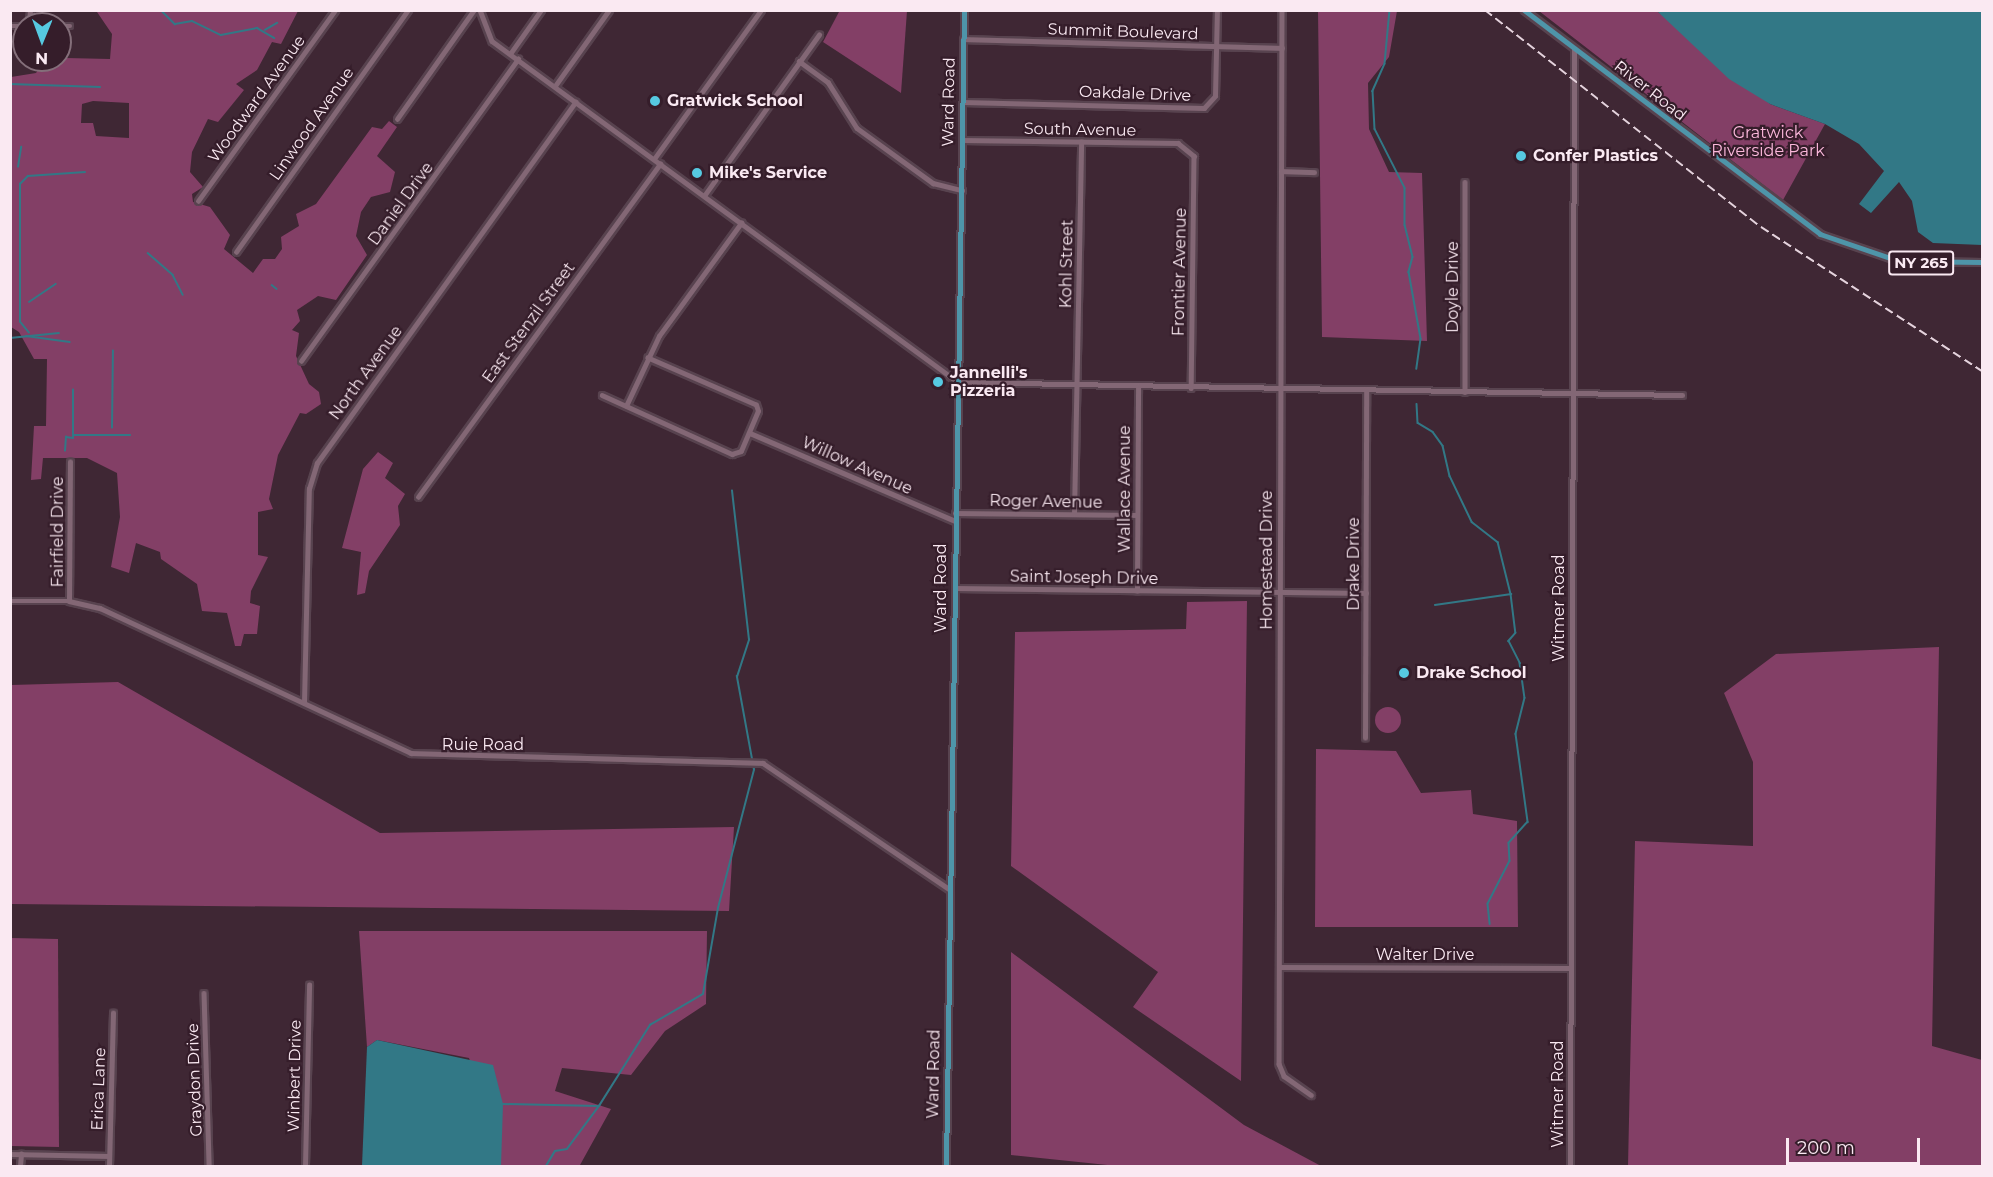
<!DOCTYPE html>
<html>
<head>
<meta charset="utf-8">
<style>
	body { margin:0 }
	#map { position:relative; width:1993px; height:1177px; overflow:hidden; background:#3f2734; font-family:Montserrat,sans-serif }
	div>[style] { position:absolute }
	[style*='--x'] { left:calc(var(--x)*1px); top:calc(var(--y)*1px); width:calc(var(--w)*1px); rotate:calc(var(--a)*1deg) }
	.green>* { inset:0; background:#833f66 }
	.round { border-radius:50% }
	.water>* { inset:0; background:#327886 }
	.stream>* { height:1.5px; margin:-0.75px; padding:0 0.75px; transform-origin:0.75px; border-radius:0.75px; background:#327886 }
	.roads { filter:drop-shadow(2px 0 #58434f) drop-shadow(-2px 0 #58434f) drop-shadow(0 2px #58434f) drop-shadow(0 -2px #58434f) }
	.minor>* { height:4.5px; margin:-2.25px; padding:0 2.25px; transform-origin:2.25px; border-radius:2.25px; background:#836775 }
	.major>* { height:5px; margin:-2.5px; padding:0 2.5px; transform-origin:2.5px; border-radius:2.5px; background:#4e95a9 }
	.rail>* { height:1.5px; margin-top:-0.75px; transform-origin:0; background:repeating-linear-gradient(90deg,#e5d3dd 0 9px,transparent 0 13.5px) }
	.dots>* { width:16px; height:16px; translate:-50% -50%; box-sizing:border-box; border:3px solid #351d2a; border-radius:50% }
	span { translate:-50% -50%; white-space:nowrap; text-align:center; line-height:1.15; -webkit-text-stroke:4.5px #351d2a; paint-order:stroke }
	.shield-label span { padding:2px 4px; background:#351d2a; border:2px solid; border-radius:4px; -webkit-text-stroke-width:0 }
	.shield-label { font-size:15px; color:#fae9f2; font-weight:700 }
	.street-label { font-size:16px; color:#fae9f2 }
	.poi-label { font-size:16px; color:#fae9f2; font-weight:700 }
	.left { translate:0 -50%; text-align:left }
	.park-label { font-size:16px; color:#fcb8dc }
	.frame { position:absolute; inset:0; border:12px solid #fae9f2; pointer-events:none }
	.north { position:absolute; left:12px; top:12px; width:60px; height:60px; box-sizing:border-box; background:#351d2a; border:2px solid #846f7a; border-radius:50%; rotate:181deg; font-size:16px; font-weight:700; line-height:24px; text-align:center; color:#fae9f2 }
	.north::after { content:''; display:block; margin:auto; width:21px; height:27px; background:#56c9e1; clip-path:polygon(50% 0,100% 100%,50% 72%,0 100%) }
	.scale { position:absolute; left:1786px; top:1138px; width:134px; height:27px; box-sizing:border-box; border:3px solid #fae9f2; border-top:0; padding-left:8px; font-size:18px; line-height:21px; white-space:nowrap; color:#fae9f2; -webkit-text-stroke:4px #351d2a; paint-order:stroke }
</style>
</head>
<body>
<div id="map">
	<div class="green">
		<div style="clip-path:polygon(840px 10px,907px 11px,901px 93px,823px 42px)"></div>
		<div style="clip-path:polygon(evenodd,298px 11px,281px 44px,272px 42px,257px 70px,236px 84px,244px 90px,218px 122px,208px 119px,192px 152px,190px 172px,203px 187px,192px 194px,193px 202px,210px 207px,230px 235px,224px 249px,253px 273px,263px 259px,275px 259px,282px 249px,281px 237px,299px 226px,296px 214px,316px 204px,372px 127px,382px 129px,389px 121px,397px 127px,377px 156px,395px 172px,390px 192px,371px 197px,361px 212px,356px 236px,367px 255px,336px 300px,318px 296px,297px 310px,300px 321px,292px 330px,299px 333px,296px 356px,309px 384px,319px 392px,321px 404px,306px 414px,300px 413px,278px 455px,269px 499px,273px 509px,258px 512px,258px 555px,268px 557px,251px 591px,250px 603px,260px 606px,257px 634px,244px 634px,241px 646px,235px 646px,227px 613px,202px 611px,197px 584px,161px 559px,160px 552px,136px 543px,129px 573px,111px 567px,120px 517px,117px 473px,87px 458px,43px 458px,41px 479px,31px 480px,34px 426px,46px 426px,47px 359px,34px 359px,19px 332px,11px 327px,11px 77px,36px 73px,40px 67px,66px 58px,110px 59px,112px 34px,97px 12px,298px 11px,93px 101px,129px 103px,129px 138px,96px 136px,93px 123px,81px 123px,82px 104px,93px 101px)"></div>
		<div style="clip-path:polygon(1318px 11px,1397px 11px,1389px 57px,1368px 83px,1369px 129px,1389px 172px,1422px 173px,1427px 341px,1322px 337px)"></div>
		<div style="clip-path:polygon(1539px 11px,1657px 11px,1770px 104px,1825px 124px,1783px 200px)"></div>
		<div style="clip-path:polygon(378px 452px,393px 463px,385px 478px,405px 494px,398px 506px,400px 525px,369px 571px,365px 593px,357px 595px,361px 552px,342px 548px,363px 469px)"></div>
		<div style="clip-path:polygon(1247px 601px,1241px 1081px,1133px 1007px,1158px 972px,1011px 866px,1015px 632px,1186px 629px,1187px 602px)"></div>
		<div style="clip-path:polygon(1939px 647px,1932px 1046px,1982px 1060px,1982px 1166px,1628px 1166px,1635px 841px,1753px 846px,1753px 762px,1724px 693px,1776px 654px)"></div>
		<div style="clip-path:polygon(118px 682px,380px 833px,734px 827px,729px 911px,11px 904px,11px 685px)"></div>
		<div class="round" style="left:1375px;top:707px;width:26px;height:26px"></div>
		<div style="clip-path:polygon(1316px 749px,1396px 751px,1421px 793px,1471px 790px,1473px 814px,1517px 821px,1518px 927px,1315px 927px)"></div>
		<div style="clip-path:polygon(359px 931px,707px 931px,706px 1004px,665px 1031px,631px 1075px,562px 1068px,555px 1091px,611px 1109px,580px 1165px,602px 1166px,501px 1166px,500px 1147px,469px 1058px,377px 1040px,367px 1047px)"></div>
		<div style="clip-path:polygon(11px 938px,58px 939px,59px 1147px,11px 1146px)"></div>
		<div style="clip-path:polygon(1011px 952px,1244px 1125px,1321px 1166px,1117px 1166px,1011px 1155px)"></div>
	</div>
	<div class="water">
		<div style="clip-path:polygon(1657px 11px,1982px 11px,1982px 245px,1933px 243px,1918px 232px,1912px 201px,1899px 182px,1871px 213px,1859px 204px,1884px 171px,1859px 144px,1825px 124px,1770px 104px,1729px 79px)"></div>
		<div style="clip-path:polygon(377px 1040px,493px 1065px,503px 1104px,501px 1166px,362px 1166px,367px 1047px)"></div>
	</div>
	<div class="stream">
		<div style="--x:161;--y:10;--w:20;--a:45"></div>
		<div style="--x:175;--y:24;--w:17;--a:-10"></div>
		<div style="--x:192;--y:21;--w:32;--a:26"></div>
		<div style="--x:221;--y:35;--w:37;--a:-11"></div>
		<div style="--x:257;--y:28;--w:20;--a:30"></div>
		<div style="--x:1390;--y:10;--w:54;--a:95.3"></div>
		<div style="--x:1385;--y:64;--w:30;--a:114"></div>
		<div style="--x:1373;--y:91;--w:38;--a:87"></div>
		<div style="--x:1375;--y:129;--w:66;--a:63"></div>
		<div style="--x:1405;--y:188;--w:37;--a:90"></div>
		<div style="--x:1405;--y:225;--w:33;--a:76"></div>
		<div style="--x:1413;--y:257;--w:16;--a:105"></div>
		<div style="--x:1409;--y:272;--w:68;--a:79.8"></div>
		<div style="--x:1421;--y:339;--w:30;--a:98"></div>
		<div style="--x:265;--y:30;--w:14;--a:-30"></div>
		<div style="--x:10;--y:84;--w:90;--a:1.9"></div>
		<div style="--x:18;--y:167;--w:20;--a:-81"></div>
		<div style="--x:148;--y:253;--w:33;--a:41"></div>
		<div style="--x:173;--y:275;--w:22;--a:63"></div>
		<div style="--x:272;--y:285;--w:6;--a:39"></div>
		<div style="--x:29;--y:302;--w:32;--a:-34"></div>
		<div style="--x:29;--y:333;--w:14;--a:-129"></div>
		<div style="--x:20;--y:322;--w:138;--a:-90"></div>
		<div style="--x:20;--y:184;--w:11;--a:-45"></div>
		<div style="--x:28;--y:176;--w:57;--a:-4"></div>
		<div style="--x:26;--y:336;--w:44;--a:7.8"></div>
		<div style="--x:10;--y:338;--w:49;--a:-5.8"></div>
		<div style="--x:1417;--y:404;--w:19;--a:87"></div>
		<div style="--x:1418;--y:423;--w:17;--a:31"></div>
		<div style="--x:1433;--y:432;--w:17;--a:54"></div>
		<div style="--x:1443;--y:446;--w:31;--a:77"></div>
		<div style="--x:1450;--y:476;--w:51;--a:64.4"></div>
		<div style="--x:1472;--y:522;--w:33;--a:38"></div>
		<div style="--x:1498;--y:542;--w:54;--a:76"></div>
		<div style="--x:1511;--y:594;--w:39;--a:83"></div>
		<div style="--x:1516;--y:633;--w:11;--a:131"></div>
		<div style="--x:1509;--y:641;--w:25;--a:63"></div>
		<div style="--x:1520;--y:663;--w:35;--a:82"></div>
		<div style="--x:1525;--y:698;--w:37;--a:104"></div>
		<div style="--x:1516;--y:734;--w:89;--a:82.2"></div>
		<div style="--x:1528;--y:822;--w:28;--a:132"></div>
		<div style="--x:1509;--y:843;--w:18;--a:87"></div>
		<div style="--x:1510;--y:861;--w:48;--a:117.1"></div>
		<div style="--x:1488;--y:904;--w:20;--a:84"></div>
		<div style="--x:112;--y:428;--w:77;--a:-89.3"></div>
		<div style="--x:73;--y:435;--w:57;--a:0"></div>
		<div style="--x:65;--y:451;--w:14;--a:-86"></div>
		<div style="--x:66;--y:437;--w:7;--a:8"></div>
		<div style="--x:73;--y:438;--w:48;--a:-90"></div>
		<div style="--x:1435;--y:605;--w:77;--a:-8.2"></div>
		<div style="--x:503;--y:1104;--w:95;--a:1.2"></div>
		<div style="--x:546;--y:1166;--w:17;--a:-59"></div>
		<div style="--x:555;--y:1151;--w:12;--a:-9"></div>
		<div style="--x:567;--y:1149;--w:54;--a:-53.3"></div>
		<div style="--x:599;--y:1106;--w:96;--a:-57.8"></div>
		<div style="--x:650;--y:1025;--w:61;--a:-30.3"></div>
		<div style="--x:703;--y:994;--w:87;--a:-80.1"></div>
		<div style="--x:718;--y:908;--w:143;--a:-75.4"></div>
		<div style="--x:754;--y:770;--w:95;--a:-100.4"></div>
		<div style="--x:737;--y:677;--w:39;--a:-72"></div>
		<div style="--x:749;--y:640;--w:150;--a:-96.5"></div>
	</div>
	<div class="roads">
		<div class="minor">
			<div style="--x:480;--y:10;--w:33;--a:69"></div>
			<div style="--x:492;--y:41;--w:577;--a:36.2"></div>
			<div style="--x:958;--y:382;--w:724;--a:1.03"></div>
			<div style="--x:1282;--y:10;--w:1054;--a:90.16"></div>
			<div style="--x:1279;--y:1064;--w:13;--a:67"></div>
			<div style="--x:1284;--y:1076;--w:33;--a:35"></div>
			<div style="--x:29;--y:24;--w:14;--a:-86"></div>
			<div style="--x:10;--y:26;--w:14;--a:0"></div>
			<div style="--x:60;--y:26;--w:10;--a:0"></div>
			<div style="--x:963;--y:39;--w:319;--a:1.6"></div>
			<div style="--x:510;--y:54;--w:54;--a:-54.8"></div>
			<div style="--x:799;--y:61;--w:36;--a:36"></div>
			<div style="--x:828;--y:82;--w:54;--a:57.8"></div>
			<div style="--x:857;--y:128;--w:94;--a:35.9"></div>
			<div style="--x:933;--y:183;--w:30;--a:14"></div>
			<div style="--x:555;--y:86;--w:93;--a:-54.6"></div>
			<div style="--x:963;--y:102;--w:241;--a:1.4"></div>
			<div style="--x:1204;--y:108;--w:16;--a:-47"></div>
			<div style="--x:1215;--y:96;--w:86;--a:-88.7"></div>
			<div style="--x:397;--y:119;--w:133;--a:-54.8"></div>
			<div style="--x:962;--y:140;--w:216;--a:0.8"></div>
			<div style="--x:1178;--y:143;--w:21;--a:39"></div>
			<div style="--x:1194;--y:156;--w:232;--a:90.7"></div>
			<div style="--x:654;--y:159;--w:183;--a:-54.3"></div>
			<div style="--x:1281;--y:171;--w:33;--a:2"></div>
			<div style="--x:1465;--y:182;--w:210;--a:90"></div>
			<div style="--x:704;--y:196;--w:198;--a:-54.5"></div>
			<div style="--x:198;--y:201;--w:235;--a:-54.3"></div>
			<div style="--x:236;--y:252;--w:297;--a:-54.6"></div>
			<div style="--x:301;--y:361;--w:372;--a:-54.3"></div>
			<div style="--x:602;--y:395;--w:143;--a:24.4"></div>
			<div style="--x:732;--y:454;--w:9;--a:-18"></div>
			<div style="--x:741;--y:451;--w:43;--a:-67"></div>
			<div style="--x:758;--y:411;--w:6;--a:-108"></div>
			<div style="--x:756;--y:405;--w:118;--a:-156.5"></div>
			<div style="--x:626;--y:406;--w:77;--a:-64.8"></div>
			<div style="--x:659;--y:336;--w:140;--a:-54"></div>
			<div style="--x:750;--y:433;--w:223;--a:23.2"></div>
			<div style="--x:418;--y:497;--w:412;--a:-54"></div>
			<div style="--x:955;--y:513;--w:181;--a:0.6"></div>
			<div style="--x:1074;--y:514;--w:372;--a:-88.9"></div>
			<div style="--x:956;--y:588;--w:410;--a:0.7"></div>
			<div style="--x:1137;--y:591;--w:204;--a:-89.7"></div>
			<div style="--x:10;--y:601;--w:59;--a:0"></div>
			<div style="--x:69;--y:601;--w:32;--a:13"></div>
			<div style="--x:100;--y:608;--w:343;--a:25"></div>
			<div style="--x:411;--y:753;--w:352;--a:1.6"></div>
			<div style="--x:763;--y:763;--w:225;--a:34.1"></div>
			<div style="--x:69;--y:601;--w:139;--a:-89.6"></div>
			<div style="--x:304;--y:703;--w:214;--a:-88.7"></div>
			<div style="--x:309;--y:489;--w:27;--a:-73"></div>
			<div style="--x:317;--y:463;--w:444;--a:-54.4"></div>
			<div style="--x:1365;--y:738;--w:348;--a:-89.8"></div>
			<div style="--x:1280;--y:967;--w:290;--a:0.2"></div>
			<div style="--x:204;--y:993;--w:173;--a:88.3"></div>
			<div style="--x:10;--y:1154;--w:99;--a:1.2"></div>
			<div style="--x:20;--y:1166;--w:12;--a:-85"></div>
			<div style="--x:109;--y:1166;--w:153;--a:-88.5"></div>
			<div style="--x:305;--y:1166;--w:181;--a:-88.7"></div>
			<div style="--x:1570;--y:1166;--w:1117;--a:-89.79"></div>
		</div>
		<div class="major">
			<div style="--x:1524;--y:10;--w:371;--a:37.1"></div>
			<div style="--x:1820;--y:234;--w:83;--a:18.9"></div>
			<div style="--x:1899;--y:261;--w:83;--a:0.7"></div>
			<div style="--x:946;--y:1166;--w:1156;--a:-89.11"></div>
		</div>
	</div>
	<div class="rail">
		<div style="--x:1485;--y:10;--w:351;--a:38.2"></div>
		<div style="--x:1761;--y:227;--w:264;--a:33.1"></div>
	</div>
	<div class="dots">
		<div style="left:655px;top:101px;background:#56c9e1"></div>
		<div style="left:1521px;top:156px;background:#56c9e1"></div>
		<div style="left:697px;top:173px;background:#56c9e1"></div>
		<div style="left:938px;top:382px;background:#56c9e1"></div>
		<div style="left:1404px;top:673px;background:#56c9e1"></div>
	</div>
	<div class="shield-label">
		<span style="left:1921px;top:263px">NY 265</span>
	</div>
	<div class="street-label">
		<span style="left:1123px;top:32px;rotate:2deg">Summit Boulevard</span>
		<span style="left:1650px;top:91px;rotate:38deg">River Road</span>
		<span style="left:1135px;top:94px;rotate:2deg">Oakdale Drive</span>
		<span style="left:257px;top:99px;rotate:-54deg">Woodward Avenue</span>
		<span style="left:949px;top:102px;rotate:-89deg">Ward Road</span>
		<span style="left:312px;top:124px;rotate:-55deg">Linwood Avenue</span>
		<span style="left:1080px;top:130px;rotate:1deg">South Avenue</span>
		<span style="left:401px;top:204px;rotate:-54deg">Daniel Drive</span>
		<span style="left:1067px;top:264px;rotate:-89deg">Kohl Street</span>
		<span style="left:1180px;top:272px;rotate:-89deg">Frontier Avenue</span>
		<span style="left:1453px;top:287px;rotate:-90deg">Doyle Drive</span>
		<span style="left:529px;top:323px;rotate:-54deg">East Stenzil Street</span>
		<span style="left:366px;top:373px;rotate:-54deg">North Avenue</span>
		<span style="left:857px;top:466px;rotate:24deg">Willow Avenue</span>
		<span style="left:1125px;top:489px;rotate:-90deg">Wallace Avenue</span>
		<span style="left:1046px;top:502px;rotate:1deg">Roger Avenue</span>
		<span style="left:58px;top:532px;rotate:-90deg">Fairfield Drive</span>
		<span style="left:1267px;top:560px;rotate:-90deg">Homestead Drive</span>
		<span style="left:1354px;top:564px;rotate:-90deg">Drake Drive</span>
		<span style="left:1084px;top:578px;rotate:1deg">Saint Joseph Drive</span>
		<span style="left:941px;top:588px;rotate:-90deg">Ward Road</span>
		<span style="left:1559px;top:608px;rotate:-90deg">Witmer Road</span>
		<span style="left:483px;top:745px">Ruie Road</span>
		<span style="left:1425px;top:955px">Walter Drive</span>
		<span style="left:934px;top:1074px;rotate:-89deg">Ward Road</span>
		<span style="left:295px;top:1076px;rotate:-89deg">Winbert Drive</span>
		<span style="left:195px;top:1080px;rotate:-92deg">Graydon Drive</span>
		<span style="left:99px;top:1089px;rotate:-88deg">Erica Lane</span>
		<span style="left:1558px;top:1094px;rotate:-90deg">Witmer Road</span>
	</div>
	<div class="poi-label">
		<span class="left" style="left:667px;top:101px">Gratwick School</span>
		<span class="left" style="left:1533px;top:156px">Confer Plastics</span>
		<span class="left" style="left:709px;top:173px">Mike's Service</span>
		<span class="left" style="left:950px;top:382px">Jannelli's<br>Pizzeria</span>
		<span class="left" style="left:1416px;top:673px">Drake School</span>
	</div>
	<div class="park-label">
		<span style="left:1768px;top:142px">Gratwick<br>Riverside Park</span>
	</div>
	<div class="frame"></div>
	<div class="north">N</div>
	<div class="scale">200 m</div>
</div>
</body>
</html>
